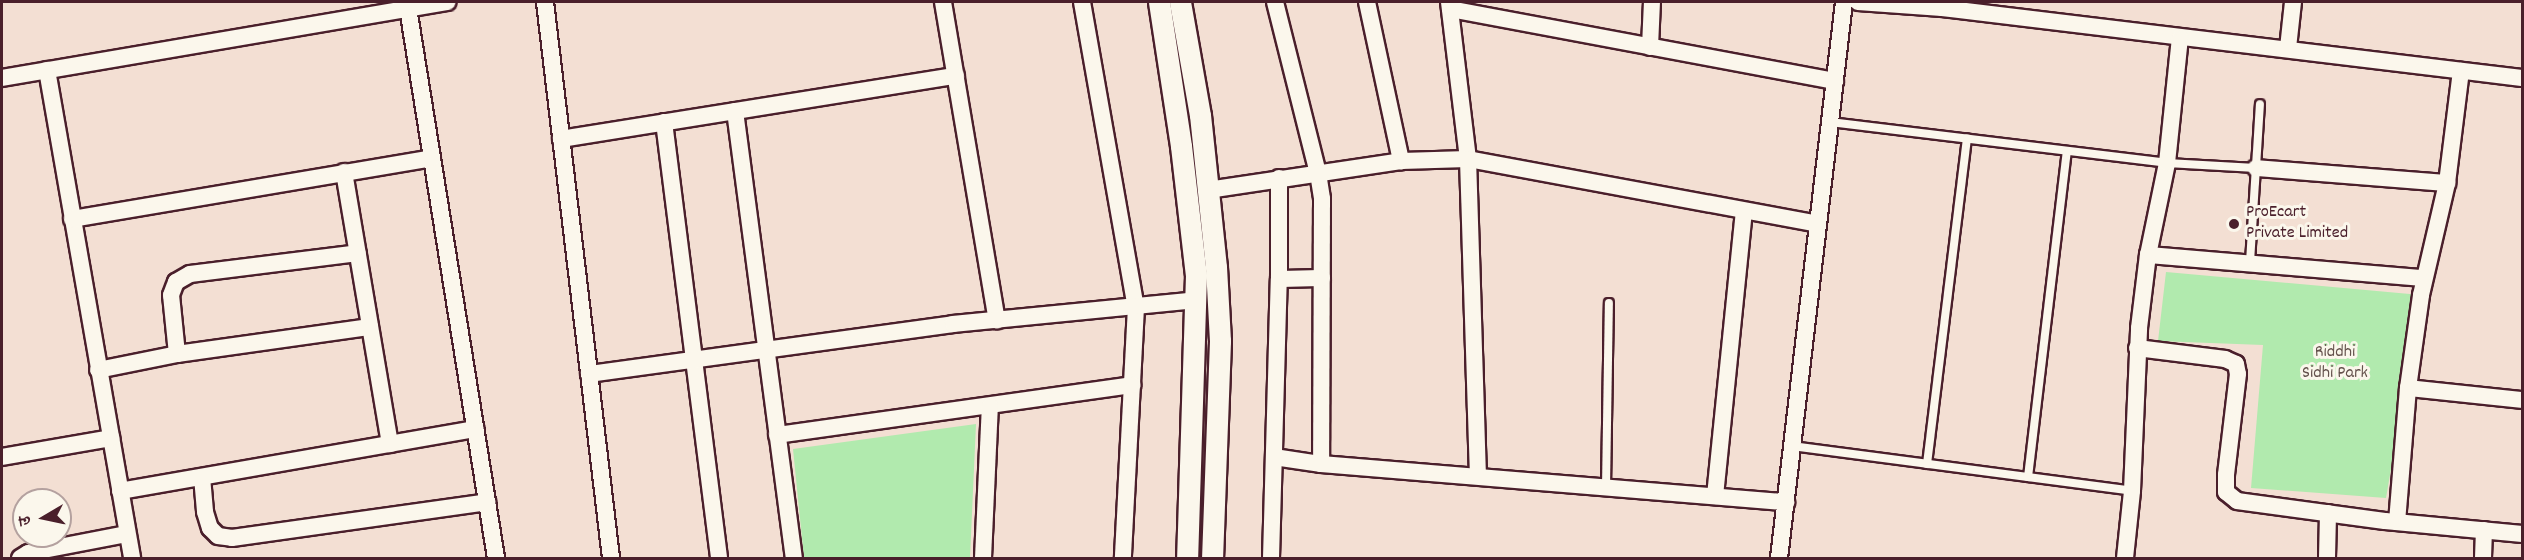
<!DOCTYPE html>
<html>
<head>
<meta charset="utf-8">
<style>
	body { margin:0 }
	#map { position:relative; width:2524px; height:560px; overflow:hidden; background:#f3dfd3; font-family:Dekko,"Playpen Sans Deva",sans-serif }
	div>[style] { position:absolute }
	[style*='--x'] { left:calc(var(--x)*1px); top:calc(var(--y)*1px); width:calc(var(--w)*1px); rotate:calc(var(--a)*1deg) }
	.green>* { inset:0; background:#b1eaae }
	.roads { filter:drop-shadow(2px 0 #4a1f2b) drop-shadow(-2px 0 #4a1f2b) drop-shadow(0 2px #4a1f2b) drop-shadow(0 -2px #4a1f2b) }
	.service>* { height:8px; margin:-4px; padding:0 4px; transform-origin:4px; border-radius:4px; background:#fbf7ec }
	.minor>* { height:16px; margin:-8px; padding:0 8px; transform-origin:8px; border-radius:8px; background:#fbf7ec }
	.tertiary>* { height:21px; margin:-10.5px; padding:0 10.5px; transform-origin:10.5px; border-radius:10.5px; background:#fbf7ec }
	.dots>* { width:16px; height:16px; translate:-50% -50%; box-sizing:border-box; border:3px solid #fbf7ec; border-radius:50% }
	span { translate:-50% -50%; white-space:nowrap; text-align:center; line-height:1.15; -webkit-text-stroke:6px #fbf7ec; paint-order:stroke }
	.poi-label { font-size:18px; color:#4a1f2b }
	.left { translate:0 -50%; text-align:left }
	.park-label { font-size:18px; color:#64524c }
	.frame { position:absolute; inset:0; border:3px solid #4a1f2b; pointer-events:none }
	.north { position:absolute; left:12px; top:488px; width:60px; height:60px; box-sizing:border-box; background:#fbf7ec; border:2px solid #b4a19f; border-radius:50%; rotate:261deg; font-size:16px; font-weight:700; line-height:24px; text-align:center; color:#4a1f2b }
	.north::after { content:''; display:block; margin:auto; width:21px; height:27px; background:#4a1f2b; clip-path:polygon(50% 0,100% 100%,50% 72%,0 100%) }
</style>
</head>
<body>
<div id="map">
	<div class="green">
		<div style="clip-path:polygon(2166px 272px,2421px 295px,2386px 498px,2251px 488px,2263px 345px,2158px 341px)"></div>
		<div style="clip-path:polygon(976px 424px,970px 558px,804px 558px,793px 449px)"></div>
	</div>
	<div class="roads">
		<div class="service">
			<div style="--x:1830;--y:122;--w:339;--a:6.9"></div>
			<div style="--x:2167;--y:163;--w:89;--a:3.2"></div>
			<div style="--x:2250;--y:262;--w:158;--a:-86.4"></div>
			<div style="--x:1792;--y:446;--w:343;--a:7.5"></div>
			<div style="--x:1927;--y:464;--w:328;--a:-83"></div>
			<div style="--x:2028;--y:477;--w:328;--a:-83.2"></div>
			<div style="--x:1606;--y:487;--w:184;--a:-89.1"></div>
		</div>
		<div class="minor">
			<div style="--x:545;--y:2;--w:560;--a:83.23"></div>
			<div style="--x:943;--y:2;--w:323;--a:80.4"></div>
			<div style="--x:1082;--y:2;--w:310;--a:80"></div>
			<div style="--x:1136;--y:307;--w:251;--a:93"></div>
			<div style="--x:1275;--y:2;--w:176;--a:75.9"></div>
			<div style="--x:1318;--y:173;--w:26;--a:81"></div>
			<div style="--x:1322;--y:199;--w:265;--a:90.2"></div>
			<div style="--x:1367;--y:2;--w:163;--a:77.9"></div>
			<div style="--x:1449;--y:2;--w:158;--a:83.1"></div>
			<div style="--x:1468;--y:159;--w:317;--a:88.2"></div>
			<div style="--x:1858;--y:2;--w:84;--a:4.1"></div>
			<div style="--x:1942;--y:8;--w:584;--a:6.88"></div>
			<div style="--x:408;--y:8;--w:557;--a:80.91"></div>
			<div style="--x:1450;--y:9;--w:392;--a:10.6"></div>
			<div style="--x:1650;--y:47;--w:45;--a:-87.5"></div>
			<div style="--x:2288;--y:48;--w:46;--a:-83.8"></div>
			<div style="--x:47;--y:70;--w:495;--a:80.1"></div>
			<div style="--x:2;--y:78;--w:452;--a:-9.7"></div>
			<div style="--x:735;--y:111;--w:451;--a:82.5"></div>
			<div style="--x:664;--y:122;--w:439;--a:82.8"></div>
			<div style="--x:561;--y:139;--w:400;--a:-9.1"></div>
			<div style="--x:2256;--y:168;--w:192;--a:4.5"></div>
			<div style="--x:344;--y:172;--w:276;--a:80.4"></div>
			<div style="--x:1208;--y:190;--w:195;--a:-8.5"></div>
			<div style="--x:1401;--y:161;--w:67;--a:-1.7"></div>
			<div style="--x:1468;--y:159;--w:356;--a:10.5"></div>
			<div style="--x:72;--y:219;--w:365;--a:-9.6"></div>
			<div style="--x:2148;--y:255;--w:277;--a:4.8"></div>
			<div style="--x:1279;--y:279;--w:43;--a:-1.3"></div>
			<div style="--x:2137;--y:348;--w:89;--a:7.1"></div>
			<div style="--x:2225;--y:359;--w:12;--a:24"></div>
			<div style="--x:2236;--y:364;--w:10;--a:79"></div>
			<div style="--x:2238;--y:374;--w:102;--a:96.8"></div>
			<div style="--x:2226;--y:475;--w:17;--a:90"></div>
			<div style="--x:2226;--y:492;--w:14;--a:39"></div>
			<div style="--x:2237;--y:501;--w:149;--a:7.7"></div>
			<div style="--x:2385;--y:521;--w:138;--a:5.4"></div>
			<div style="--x:177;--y:354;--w:59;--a:-95.8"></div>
			<div style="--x:171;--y:295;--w:14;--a:-69"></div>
			<div style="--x:176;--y:282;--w:16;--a:-30"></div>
			<div style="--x:190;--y:274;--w:169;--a:-7.1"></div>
			<div style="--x:98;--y:370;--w:81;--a:-11.4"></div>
			<div style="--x:177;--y:354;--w:195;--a:-8"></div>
			<div style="--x:589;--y:374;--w:367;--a:-7.8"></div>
			<div style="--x:953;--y:324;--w:244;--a:-5.6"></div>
			<div style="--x:2408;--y:388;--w:115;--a:6"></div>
			<div style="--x:777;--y:435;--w:359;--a:-8"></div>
			<div style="--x:2;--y:457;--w:111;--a:-9.9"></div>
			<div style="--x:1274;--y:457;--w:48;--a:8.5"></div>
			<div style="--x:1321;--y:464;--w:467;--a:4.7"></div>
			<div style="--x:202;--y:477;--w:35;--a:85"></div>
			<div style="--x:205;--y:512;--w:17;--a:73"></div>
			<div style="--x:210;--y:528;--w:11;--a:45"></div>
			<div style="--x:218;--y:536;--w:14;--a:8"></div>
			<div style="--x:232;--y:538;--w:258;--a:-8"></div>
			<div style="--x:120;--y:491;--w:361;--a:-9.9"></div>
			<div style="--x:1715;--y:496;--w:285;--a:-84.2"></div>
			<div style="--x:2397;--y:522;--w:134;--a:-85.3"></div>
			<div style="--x:2408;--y:388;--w:94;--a:-82"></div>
			<div style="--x:2421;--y:295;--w:115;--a:-76.9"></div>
			<div style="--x:2447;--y:183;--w:113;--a:-82.9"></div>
			<div style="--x:20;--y:558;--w:9;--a:-32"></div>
			<div style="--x:28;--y:553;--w:101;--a:-10.9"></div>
			<div style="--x:983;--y:558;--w:152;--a:-87.4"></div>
			<div style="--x:1271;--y:558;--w:279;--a:-88.4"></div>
			<div style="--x:1279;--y:279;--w:101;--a:-90"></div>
			<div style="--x:1779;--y:558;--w:560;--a:-83.33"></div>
			<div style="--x:2125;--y:558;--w:67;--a:-84"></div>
			<div style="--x:2132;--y:491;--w:163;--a:-87.5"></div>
			<div style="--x:2139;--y:328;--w:74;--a:-83"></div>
			<div style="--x:2148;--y:255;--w:94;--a:-78.3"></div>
			<div style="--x:2167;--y:163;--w:126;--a:-84.1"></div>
			<div style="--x:2327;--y:558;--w:45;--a:-88.7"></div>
			<div style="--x:2483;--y:558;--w:28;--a:-88"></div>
		</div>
		<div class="tertiary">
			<div style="--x:1159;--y:2;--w:146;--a:81.3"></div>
			<div style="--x:1181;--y:146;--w:130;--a:83.4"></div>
			<div style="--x:1196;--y:275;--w:283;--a:91.8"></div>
			<div style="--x:1180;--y:2;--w:115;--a:80"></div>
			<div style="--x:1200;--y:115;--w:153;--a:84"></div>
			<div style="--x:1216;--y:267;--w:74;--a:86.9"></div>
			<div style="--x:1220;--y:341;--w:217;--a:92.1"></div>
		</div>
	</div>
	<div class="dots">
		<div style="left:2234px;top:224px;background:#4a1f2b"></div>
	</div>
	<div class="poi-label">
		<span class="left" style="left:2246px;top:224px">ProEcart<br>Private Limited</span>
	</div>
	<div class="park-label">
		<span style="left:2335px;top:364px">Riddhi<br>Sidhi Park</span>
	</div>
	<div class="frame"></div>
	<div class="north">उ</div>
</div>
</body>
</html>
